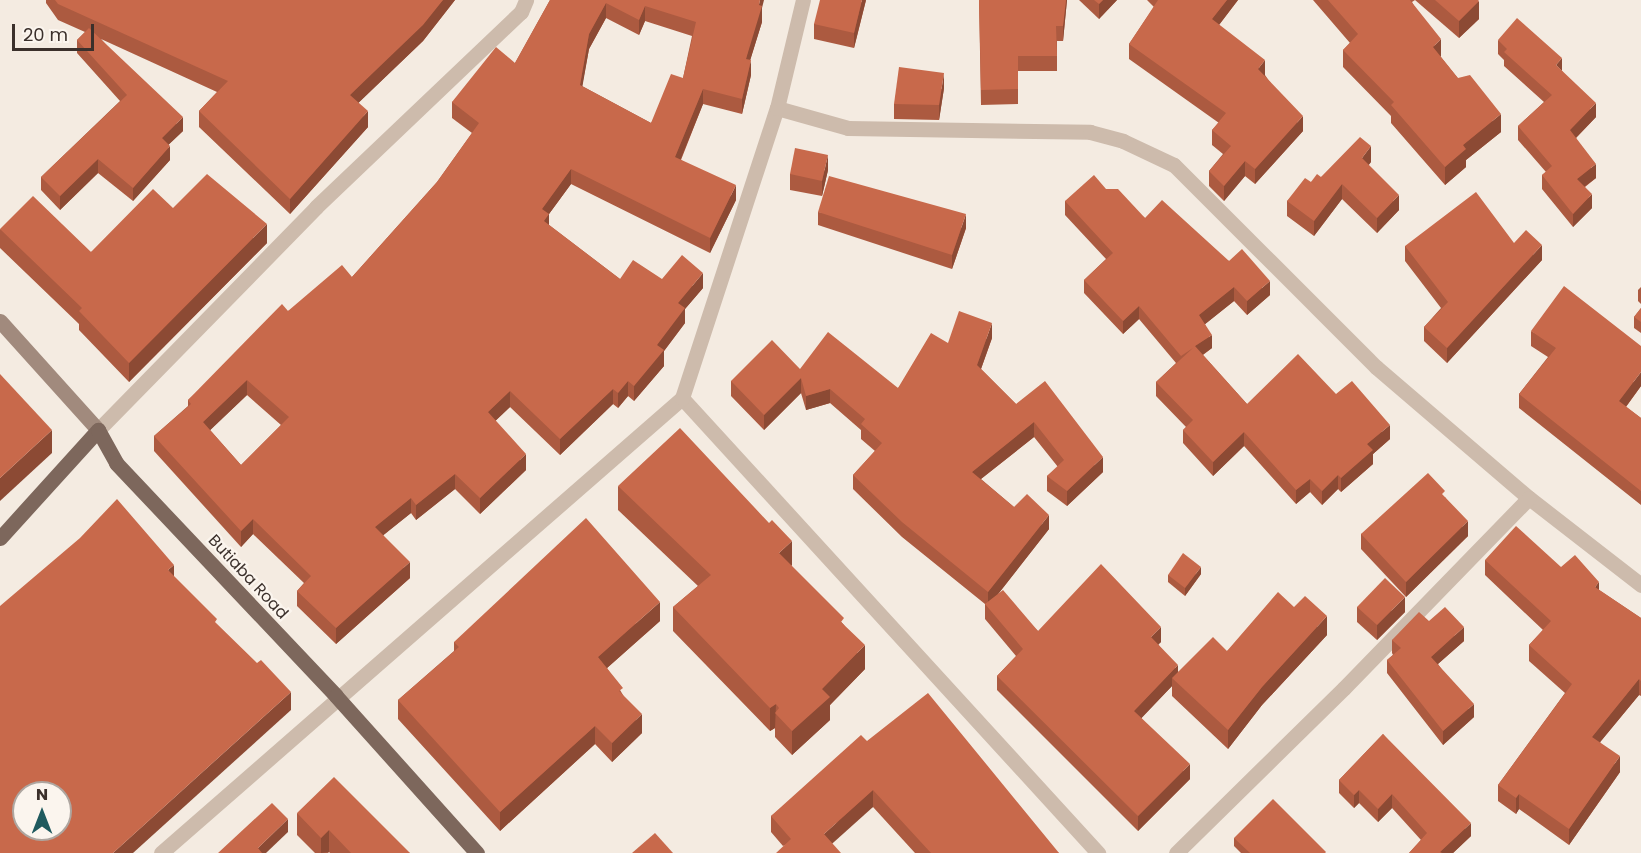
<!DOCTYPE html>
<html>
<head>
<meta charset="utf-8">
<style>
	body { margin:0 }
	#map { position:relative; width:1641px; height:853px; overflow:hidden; background:#f4ebe1; font-family:Poppins,sans-serif }
	div>[style] { position:absolute }
	[style*='--x'] { left:calc(var(--x)*1px); top:calc(var(--y)*1px); width:calc(var(--w)*1px); rotate:calc(var(--a)*1deg) }
	.minor>* { height:15px; margin:-7.5px; padding:0 7.5px; transform-origin:7.5px; border-radius:7.5px; background:#cdbbac }
	.secondary>* { height:15px; margin:-7.5px; padding:0 7.5px; transform-origin:7.5px; border-radius:7.5px; background:#a18a7d }
	.primary>* { height:15px; margin:-7.5px; padding:0 7.5px; transform-origin:7.5px; border-radius:7.5px; background:#7d675c }
	.wall>* { inset:0; background:#ac5a40 }
	.shaded-wall>* { inset:0; background:#8c4a34 }
	.building>* { inset:0; background:#c8694b }
	span { translate:-50% -50%; white-space:nowrap; text-align:center; line-height:1.15; -webkit-text-stroke:4.5px #fbf5ee; paint-order:stroke }
	.street-label { font-size:16px; color:#3b302b }
	.north { position:absolute; left:12px; top:781px; width:60px; height:60px; box-sizing:border-box; background:#fbf5ee; border:2px solid #aea6a0; border-radius:50%; rotate:0deg; font-size:16px; font-weight:700; line-height:24px; text-align:center; color:#3b302b }
	.north::after { content:''; display:block; margin:auto; width:21px; height:27px; background:#1f5a5e; clip-path:polygon(50% 0,100% 100%,50% 72%,0 100%) }
	.scale { position:absolute; left:12px; top:24px; width:82px; height:27px; box-sizing:border-box; border:3px solid #3b302b; border-top:0; padding-left:8px; font-size:18px; line-height:21px; white-space:nowrap; color:#3b302b; -webkit-text-stroke:4px #fbf5ee; paint-order:stroke }
</style>
</head>
<body>
<div id="map">
	<div class="minor">
		<div style="--x:777;--y:108;--w:74;--a:15.7"></div>
		<div style="--x:848;--y:128;--w:242;--a:0.9"></div>
		<div style="--x:1090;--y:132;--w:34;--a:15"></div>
		<div style="--x:1123;--y:141;--w:56;--a:25.2"></div>
		<div style="--x:1174;--y:165;--w:286;--a:45"></div>
		<div style="--x:1376;--y:367;--w:201;--a:40.6"></div>
		<div style="--x:1529;--y:498;--w:142;--a:37.8"></div>
		<div style="--x:682;--y:398;--w:617;--a:47.56"></div>
		<div style="--x:98;--y:430;--w:312;--a:-45.6"></div>
		<div style="--x:316;--y:207;--w:283;--a:-43.6"></div>
		<div style="--x:521;--y:12;--w:13;--a:-67"></div>
		<div style="--x:161;--y:853;--w:692;--a:-41.13"></div>
		<div style="--x:682;--y:398;--w:305;--a:-71.9"></div>
		<div style="--x:777;--y:108;--w:111;--a:-76.5"></div>
		<div style="--x:1176;--y:853;--w:235;--a:-44.5"></div>
		<div style="--x:1344;--y:688;--w:265;--a:-45.8"></div>
	</div>
	<div class="secondary">
		<div style="--x:0;--y:321;--w:147;--a:48"></div>
	</div>
	<div class="primary">
		<div style="--x:0;--y:538;--w:146;--a:-47.8"></div>
		<div style="--x:98;--y:430;--w:38;--a:61"></div>
		<div style="--x:116;--y:463;--w:320;--a:46.6"></div>
		<div style="--x:336;--y:696;--w:211;--a:48.1"></div>
	</div>
	<div class="wall">
		<div style="clip-path:polygon(46px 0,455px 0,423px 41px,358px 103px,368px 127px,290px 214px,199px 127px,199px 111px,217px 92px,101px 39px,183px 131px,168px 145px,170px 160px,133px 201px,98px 173px,60px 210px,41px 190px,41px 177px,120px 101px,77px 53px,77px 40px,85px 32px,58px 20px,46px 3px)"></div>
		<div style="clip-path:polygon(evenodd,550px 0,762px 8px,762px 22px,750px 60px,751px 75px,742px 114px,703px 104px,681px 160px,736px 200px,710px 253px,571px 184px,549px 214px,549px 225px,620px 279px,662px 279px,703px 288px,685px 309px,685px 323px,664px 351px,664px 366px,634px 401px,628px 396px,618px 408px,613px 404px,560px 455px,510px 407px,495px 421px,526px 470px,480px 514px,455px 489px,416px 520px,411px 513px,383px 535px,410px 578px,336px 644px,297px 606px,297px 591px,304px 583px,253px 534px,241px 547px,154px 451px,154px 436px,188px 406px,188px 400px,288px 311px,352px 277px,437px 182px,472px 133px,452px 118px,452px 102px,515px 63px,550px 0,606px 18px,639px 35px,645px 21px,692px 36px,683px 78px,651px 123px,582px 86px,589px 49px,606px 18px,550px 0,247px 395px,281px 425px,241px 465px,210px 430px,247px 395px)"></div>
		<div style="clip-path:polygon(866px 0,854px 48px,814px 39px,814px 24px)"></div>
		<div style="clip-path:polygon(979px 0,1067px 0,1063px 41px,1057px 41px,1057px 71px,1018px 71px,1018px 104px,981px 105px)"></div>
		<div style="clip-path:polygon(1079px 0,1117px 0,1099px 19px)"></div>
		<div style="clip-path:polygon(1147px 0,1238px 0,1219px 25px,1265px 75px,1303px 131px,1255px 184px,1245px 176px,1224px 201px,1209px 186px,1209px 171px,1223px 154px,1212px 145px,1212px 130px,1219px 123px,1129px 59px,1129px 44px,1154px 7px)"></div>
		<div style="clip-path:polygon(1313px 0,1415px 0,1412px 2px,1440px 56px,1501px 132px,1466px 160px,1466px 167px,1445px 185px,1391px 123px,1391px 116px,1343px 67px,1343px 50px,1350px 43px)"></div>
		<div style="clip-path:polygon(1415px 0,1478px 0,1479px 19px,1459px 38px)"></div>
		<div style="clip-path:polygon(1498px 40px,1562px 71px,1596px 117px,1576px 138px,1596px 178px,1585px 187px,1592px 208px,1573px 227px,1542px 189px,1542px 175px,1546px 172px,1518px 140px,1518px 126px,1544px 102px,1504px 66px,1504px 60px,1498px 54px)"></div>
		<div style="clip-path:polygon(944px 88px,939px 120px,894px 119px,894px 104px)"></div>
		<div style="clip-path:polygon(1371px 162px,1368px 165px,1399px 210px,1377px 233px,1342px 199px,1314px 236px,1287px 216px,1287px 201px,1311px 182px,1321px 177px)"></div>
		<div style="clip-path:polygon(828px 170px,822px 196px,790px 190px,790px 174px)"></div>
		<div style="clip-path:polygon(1106px 189px,1145px 218px,1229px 261px,1270px 295px,1247px 315px,1234px 301px,1205px 324px,1212px 348px,1203px 355px,1247px 404px,1336px 394px,1390px 439px,1373px 454px,1373px 464px,1341px 492px,1338px 489px,1322px 505px,1310px 492px,1296px 504px,1244px 446px,1213px 476px,1183px 443px,1183px 430px,1186px 427px,1156px 396px,1156px 382px,1176px 363px,1139px 319px,1123px 334px,1084px 293px,1084px 280px,1106px 259px,1065px 215px,1065px 201px)"></div>
		<div style="clip-path:polygon(173px 208px,267px 243px,129px 382px,79px 330px,79px 324px,0 248px,0 229px,91px 252px)"></div>
		<div style="clip-path:polygon(818px 212px,966px 228px,952px 269px,818px 225px)"></div>
		<div style="clip-path:polygon(1514px 243px,1542px 260px,1447px 363px,1424px 341px,1424px 327px,1441px 308px,1405px 261px,1405px 246px)"></div>
		<div style="clip-path:polygon(1641px 287px,1641px 304px,1638px 301px,1638px 290px)"></div>
		<div style="clip-path:polygon(1641px 308px,1641px 333px,1634px 328px,1634px 317px)"></div>
		<div style="clip-path:polygon(1531px 331px,1641px 386px,1626px 407px,1641px 418px,1641px 505px,1519px 408px,1519px 394px,1548px 357px,1531px 346px)"></div>
		<div style="clip-path:polygon(992px 338px,981px 369px,1016px 404px,1103px 472px,1067px 506px,1047px 491px,1047px 476px,1058px 467px,1034px 437px,981px 479px,1014px 507px,1049px 529px,998px 594px,1038px 631px,1161px 642px,1158px 644px,1178px 672px,1227px 651px,1294px 607px,1327px 635px,1262px 705px,1228px 749px,1172px 696px,1172px 686px,1141px 718px,1190px 779px,1138px 831px,997px 690px,997px 676px,1016px 656px,985px 619px,985px 604px,902px 537px,853px 489px,853px 475px,875px 451px,861px 439px,861px 430px,830px 403px,806px 410px,801px 393px,764px 430px,731px 396px,731px 381px,800px 369px,898px 388px,948px 343px)"></div>
		<div style="clip-path:polygon(618px 486px,792px 565px,791px 566px,844px 625px,865px 669px,830px 705px,830px 720px,792px 755px,775px 737px,775px 728px,770px 731px,673px 631px,673px 607px,698px 586px,618px 510px)"></div>
		<div style="clip-path:polygon(1445px 497px,1468px 536px,1406px 597px,1361px 549px,1361px 534px)"></div>
		<div style="clip-path:polygon(1485px 560px,1561px 567px,1599px 590px,1641px 618px,1641px 696px,1639px 695px,1600px 742px,1620px 772px,1569px 845px,1519px 809px,1516px 814px,1498px 801px,1498px 785px,1565px 693px,1529px 661px,1529px 645px,1543px 630px,1485px 575px)"></div>
		<div style="clip-path:polygon(1201px 574px,1185px 596px,1168px 582px,1168px 575px)"></div>
		<div style="clip-path:polygon(1357px 607px,1405px 612px,1377px 640px,1357px 622px)"></div>
		<div style="clip-path:polygon(660px 621px,607px 668px,623px 695px,642px 733px,612px 762px,595px 744px,500px 831px,398px 719px,398px 700px,454px 651px,454px 642px)"></div>
		<div style="clip-path:polygon(1429px 621px,1464px 641px,1438px 664px,1474px 717px,1443px 745px,1387px 673px,1387px 660px,1393px 655px,1392px 653px,1392px 640px)"></div>
		<div style="clip-path:polygon(1383px 734px,1471px 836px,1453px 853px,1409px 853px,1421px 840px,1392px 808px,1378px 822px,1359px 803px,1354px 808px,1339px 793px,1339px 780px)"></div>
		<div style="clip-path:polygon(867px 741px,1059px 853px,915px 853px,873px 807px,783px 846px,771px 832px,771px 816px)"></div>
		<div style="clip-path:polygon(297px 813px,410px 853px,330px 853px,329px 852px,328px 853px,315px 853px,297px 835px)"></div>
		<div style="clip-path:polygon(1234px 838px,1326px 853px,1241px 853px,1234px 846px)"></div>
	</div>
	<div class="shaded-wall">
		<div style="clip-path:polygon(443px 0,455px 0,423px 41px,350px 111px,350px 95px)"></div>
		<div style="clip-path:polygon(760px 0,764px 0,762px 8px,762px 22px,746px 74px,746px 59px)"></div>
		<div style="clip-path:polygon(862px 0,866px 0,854px 48px,854px 33px)"></div>
		<div style="clip-path:polygon(1066px 0,1067px 0,1063px 41px,1063px 26px)"></div>
		<div style="clip-path:polygon(1103px 0,1117px 0,1099px 19px,1099px 4px)"></div>
		<div style="clip-path:polygon(1227px 0,1238px 0,1212px 34px,1212px 19px)"></div>
		<div style="clip-path:polygon(1479px 1px,1479px 19px,1459px 38px,1459px 21px)"></div>
		<div style="clip-path:polygon(606px 3px,606px 18px,589px 49px,580px 100px,580px 85px,589px 34px)"></div>
		<div style="clip-path:polygon(645px 6px,645px 21px,639px 35px,639px 20px)"></div>
		<div style="clip-path:polygon(1441px 39px,1441px 56px,1433px 64px,1433px 47px)"></div>
		<div style="clip-path:polygon(1562px 58px,1562px 71px,1556px 65px)"></div>
		<div style="clip-path:polygon(751px 60px,751px 75px,742px 114px,742px 99px)"></div>
		<div style="clip-path:polygon(1265px 60px,1265px 75px,1258px 84px,1258px 69px)"></div>
		<div style="clip-path:polygon(944px 73px,944px 88px,939px 120px,939px 105px)"></div>
		<div style="clip-path:polygon(703px 89px,703px 104px,675px 173px,675px 157px)"></div>
		<div style="clip-path:polygon(1596px 103px,1596px 117px,1570px 144px,1570px 130px)"></div>
		<div style="clip-path:polygon(368px 111px,368px 127px,290px 214px,290px 199px)"></div>
		<div style="clip-path:polygon(1501px 114px,1501px 132px,1466px 160px,1466px 167px,1445px 185px,1445px 167px,1463px 145px)"></div>
		<div style="clip-path:polygon(1303px 116px,1303px 131px,1255px 184px,1255px 169px)"></div>
		<div style="clip-path:polygon(183px 117px,183px 131px,162px 151px,162px 138px)"></div>
		<div style="clip-path:polygon(170px 146px,170px 160px,133px 201px,133px 188px)"></div>
		<div style="clip-path:polygon(1371px 146px,1371px 162px,1362px 174px,1362px 158px)"></div>
		<div style="clip-path:polygon(828px 155px,828px 170px,822px 196px,822px 181px)"></div>
		<div style="clip-path:polygon(98px 159px,98px 173px,60px 210px,60px 196px)"></div>
		<div style="clip-path:polygon(1245px 161px,1245px 176px,1224px 201px,1224px 186px)"></div>
		<div style="clip-path:polygon(1596px 164px,1596px 178px,1577px 192px,1577px 179px)"></div>
		<div style="clip-path:polygon(571px 169px,571px 184px,549px 214px,549px 229px,544px 236px,542px 209px)"></div>
		<div style="clip-path:polygon(1342px 184px,1342px 199px,1314px 236px,1314px 221px)"></div>
		<div style="clip-path:polygon(736px 185px,736px 200px,710px 253px,710px 238px)"></div>
		<div style="clip-path:polygon(1592px 194px,1592px 208px,1573px 227px,1573px 214px)"></div>
		<div style="clip-path:polygon(1399px 195px,1399px 210px,1377px 233px,1377px 218px)"></div>
		<div style="clip-path:polygon(966px 214px,966px 228px,952px 269px,952px 255px)"></div>
		<div style="clip-path:polygon(267px 224px,267px 243px,129px 382px,129px 363px)"></div>
		<div style="clip-path:polygon(1542px 245px,1542px 260px,1447px 363px,1447px 348px)"></div>
		<div style="clip-path:polygon(703px 273px,703px 288px,685px 309px,685px 323px,664px 351px,664px 366px,634px 401px,634px 386px,657px 345px,678px 303px)"></div>
		<div style="clip-path:polygon(1270px 281px,1270px 295px,1247px 315px,1247px 301px)"></div>
		<div style="clip-path:polygon(1234px 287px,1234px 301px,1199px 329px,1199px 315px)"></div>
		<div style="clip-path:polygon(1139px 306px,1139px 319px,1123px 334px,1123px 321px)"></div>
		<div style="clip-path:polygon(992px 323px,992px 338px,977px 380px,977px 365px)"></div>
		<div style="clip-path:polygon(1212px 335px,1212px 348px,1195px 360px,1195px 346px)"></div>
		<div style="clip-path:polygon(1641px 372px,1641px 386px,1619px 416px,1619px 401px)"></div>
		<div style="clip-path:polygon(801px 378px,801px 393px,764px 430px,764px 415px)"></div>
		<div style="clip-path:polygon(247px 380px,247px 395px,203px 437px,203px 422px)"></div>
		<div style="clip-path:polygon(628px 381px,628px 396px,618px 408px,618px 393px)"></div>
		<div style="clip-path:polygon(613px 389px,613px 404px,560px 455px,560px 439px)"></div>
		<div style="clip-path:polygon(830px 389px,830px 403px,806px 410px,806px 396px)"></div>
		<div style="clip-path:polygon(510px 391px,510px 407px,488px 428px,488px 412px)"></div>
		<div style="clip-path:polygon(1034px 422px,1034px 437px,972px 486px,972px 472px)"></div>
		<div style="clip-path:polygon(1390px 425px,1390px 439px,1373px 454px,1373px 464px,1341px 492px,1341px 478px,1367px 444px)"></div>
		<div style="clip-path:polygon(52px 430px,52px 453px,0 501px,0 478px)"></div>
		<div style="clip-path:polygon(1244px 432px,1244px 446px,1213px 476px,1213px 462px)"></div>
		<div style="clip-path:polygon(526px 454px,526px 470px,480px 514px,480px 498px)"></div>
		<div style="clip-path:polygon(1103px 457px,1103px 472px,1067px 506px,1067px 491px)"></div>
		<div style="clip-path:polygon(455px 474px,455px 489px,416px 520px,416px 505px)"></div>
		<div style="clip-path:polygon(1338px 475px,1338px 489px,1322px 505px,1322px 491px)"></div>
		<div style="clip-path:polygon(1310px 479px,1310px 492px,1296px 504px,1296px 490px)"></div>
		<div style="clip-path:polygon(411px 498px,411px 513px,375px 542px,375px 527px)"></div>
		<div style="clip-path:polygon(1049px 515px,1049px 529px,988px 607px,988px 592px)"></div>
		<div style="clip-path:polygon(253px 519px,253px 534px,241px 547px,241px 531px)"></div>
		<div style="clip-path:polygon(1468px 521px,1468px 536px,1406px 597px,1406px 582px)"></div>
		<div style="clip-path:polygon(792px 541px,792px 565px,779px 577px,779px 553px)"></div>
		<div style="clip-path:polygon(410px 562px,410px 578px,336px 644px,336px 628px)"></div>
		<div style="clip-path:polygon(174px 565px,174px 583px,168px 570px)"></div>
		<div style="clip-path:polygon(1201px 567px,1201px 574px,1185px 596px,1185px 588px)"></div>
		<div style="clip-path:polygon(1599px 582px,1599px 598px,1595px 587px)"></div>
		<div style="clip-path:polygon(1405px 597px,1405px 612px,1377px 640px,1377px 625px)"></div>
		<div style="clip-path:polygon(660px 602px,660px 621px,598px 676px,598px 657px)"></div>
		<div style="clip-path:polygon(1327px 616px,1327px 635px,1262px 705px,1228px 749px,1228px 730px,1262px 687px)"></div>
		<div style="clip-path:polygon(1161px 627px,1161px 642px,1151px 652px,1151px 637px)"></div>
		<div style="clip-path:polygon(1464px 627px,1464px 641px,1431px 670px,1431px 657px)"></div>
		<div style="clip-path:polygon(865px 645px,865px 669px,830px 705px,830px 720px,792px 755px,792px 731px,822px 689px)"></div>
		<div style="clip-path:polygon(1178px 665px,1178px 680px,1172px 678px,1172px 686px,1134px 726px,1134px 711px)"></div>
		<div style="clip-path:polygon(1639px 679px,1639px 695px,1592px 752px,1592px 737px)"></div>
		<div style="clip-path:polygon(291px 692px,291px 710px,133px 853px,113px 853px)"></div>
		<div style="clip-path:polygon(776px 704px,775px 728px,770px 731px,770px 708px)"></div>
		<div style="clip-path:polygon(1474px 704px,1474px 717px,1443px 745px,1443px 731px)"></div>
		<div style="clip-path:polygon(642px 714px,642px 733px,612px 762px,612px 743px)"></div>
		<div style="clip-path:polygon(595px 726px,595px 744px,500px 831px,500px 812px)"></div>
		<div style="clip-path:polygon(1620px 756px,1620px 772px,1569px 845px,1569px 829px)"></div>
		<div style="clip-path:polygon(1190px 764px,1190px 779px,1138px 831px,1138px 816px)"></div>
		<div style="clip-path:polygon(873px 790px,873px 807px,824px 851px,824px 834px)"></div>
		<div style="clip-path:polygon(1359px 790px,1359px 803px,1354px 808px,1354px 795px)"></div>
		<div style="clip-path:polygon(1392px 794px,1392px 808px,1378px 822px,1378px 809px)"></div>
		<div style="clip-path:polygon(1519px 794px,1519px 809px,1516px 814px,1516px 798px)"></div>
		<div style="clip-path:polygon(288px 819px,288px 832px,266px 853px,258px 853px,258px 848px)"></div>
		<div style="clip-path:polygon(1471px 823px,1471px 836px,1453px 853px,1440px 853px,1440px 852px)"></div>
		<div style="clip-path:polygon(329px 830px,329px 852px,321px 853px,321px 838px)"></div>
	</div>
	<div class="building">
		<div style="clip-path:polygon(55px 0,443px 0,423px 25px,350px 95px,368px 111px,290px 199px,199px 111px,228px 81px,58px 4px)"></div>
		<div style="clip-path:polygon(evenodd,550px 0,760px 0,759px 5px,762px 6px,746px 59px,751px 60px,742px 99px,703px 89px,675px 157px,736px 185px,710px 238px,571px 169px,542px 209px,549px 214px,544px 221px,620px 279px,633px 260px,662px 279px,682px 255px,703px 273px,678px 303px,685px 308px,657px 345px,664px 350px,634px 386px,628px 381px,618px 393px,613px 389px,560px 439px,510px 391px,488px 412px,526px 454px,480px 498px,455px 474px,416px 505px,411px 498px,375px 527px,410px 562px,336px 628px,297px 591px,311px 576px,253px 519px,241px 531px,154px 436px,191px 404px,188px 400px,282px 304px,288px 311px,342px 265px,352px 277px,437px 182px,479px 123px,452px 102px,496px 47px,515px 63px,550px 0,606px 3px,639px 20px,645px 6px,696px 22px,683px 78px,671px 74px,651px 123px,580px 85px,589px 34px,606px 3px,550px 0,247px 380px,289px 417px,241px 465px,203px 422px,247px 380px)"></div>
		<div style="clip-path:polygon(820px 0,862px 0,854px 33px,814px 24px)"></div>
		<div style="clip-path:polygon(979px 0,1066px 0,1063px 26px,1056px 26px,1057px 56px,1018px 56px,1018px 89px,981px 90px)"></div>
		<div style="clip-path:polygon(1094px 0,1103px 0,1099px 4px)"></div>
		<div style="clip-path:polygon(1158px 0,1227px 0,1212px 19px,1265px 60px,1258px 69px,1303px 116px,1255px 169px,1245px 161px,1224px 186px,1209px 171px,1231px 146px,1212px 130px,1226px 113px,1129px 44px)"></div>
		<div style="clip-path:polygon(1328px 0,1410px 0,1441px 39px,1433px 47px,1458px 78px,1470px 75px,1501px 114px,1463px 145px,1466px 149px,1445px 167px,1391px 105px,1394px 102px,1343px 50px,1358px 34px)"></div>
		<div style="clip-path:polygon(1435px 0,1478px 0,1479px 1px,1459px 21px)"></div>
		<div style="clip-path:polygon(1517px 18px,1562px 58px,1556px 65px,1596px 103px,1570px 130px,1596px 164px,1577px 179px,1592px 194px,1573px 214px,1542px 175px,1552px 166px,1518px 126px,1552px 95px,1504px 52px,1507px 49px,1498px 40px)"></div>
		<div style="clip-path:polygon(89px 28px,183px 117px,162px 138px,170px 146px,133px 188px,98px 159px,60px 196px,41px 177px,127px 95px,77px 40px)"></div>
		<div style="clip-path:polygon(899px 67px,944px 73px,939px 105px,894px 104px)"></div>
		<div style="clip-path:polygon(1360px 137px,1371px 146px,1362px 158px,1399px 195px,1377px 218px,1342px 184px,1314px 221px,1287px 201px,1305px 178px,1311px 182px,1317px 174px,1321px 177px)"></div>
		<div style="clip-path:polygon(795px 148px,828px 155px,822px 181px,790px 174px)"></div>
		<div style="clip-path:polygon(207px 174px,267px 224px,129px 363px,79px 311px,82px 308px,0 229px,33px 196px,91px 252px,153px 189px,173px 208px)"></div>
		<div style="clip-path:polygon(1094px 175px,1106px 189px,1118px 189px,1145px 218px,1162px 200px,1229px 261px,1242px 249px,1270px 281px,1247px 301px,1234px 287px,1199px 315px,1212px 335px,1195px 346px,1247px 404px,1298px 354px,1336px 394px,1352px 381px,1390px 425px,1367px 444px,1373px 450px,1341px 478px,1338px 475px,1322px 491px,1310px 479px,1296px 490px,1244px 432px,1213px 462px,1183px 430px,1193px 420px,1156px 382px,1193px 348px,1181px 356px,1139px 306px,1123px 321px,1084px 280px,1113px 253px,1065px 201px)"></div>
		<div style="clip-path:polygon(829px 176px,966px 214px,952px 255px,818px 212px)"></div>
		<div style="clip-path:polygon(1476px 192px,1514px 243px,1526px 230px,1542px 245px,1447px 348px,1424px 327px,1448px 302px,1405px 246px)"></div>
		<div style="clip-path:polygon(1564px 286px,1641px 346px,1641px 372px,1619px 401px,1641px 418px,1641px 491px,1519px 394px,1556px 348px,1531px 331px)"></div>
		<div style="clip-path:polygon(1641px 308px,1641px 322px,1634px 317px)"></div>
		<div style="clip-path:polygon(959px 311px,992px 323px,977px 365px,1016px 404px,1045px 381px,1103px 457px,1067px 491px,1047px 476px,1064px 460px,1034px 422px,972px 472px,1014px 507px,1027px 494px,1049px 515px,988px 592px,902px 522px,853px 475px,882px 443px,861px 424px,865px 419px,830px 389px,806px 396px,801px 378px,764px 415px,731px 381px,772px 340px,800px 369px,828px 332px,898px 388px,931px 333px,948px 343px)"></div>
		<div style="clip-path:polygon(0 374px,52px 430px,0 478px)"></div>
		<div style="clip-path:polygon(680px 428px,769px 523px,772px 520px,792px 541px,779px 553px,844px 618px,841px 622px,865px 645px,822px 689px,830px 697px,792px 731px,775px 713px,779px 708px,776px 704px,770px 708px,673px 607px,711px 575px,618px 486px)"></div>
		<div style="clip-path:polygon(1428px 473px,1445px 491px,1442px 494px,1468px 521px,1406px 582px,1361px 534px)"></div>
		<div style="clip-path:polygon(evenodd,117px 499px,174px 565px,168px 570px,217px 619px,215px 622px,257px 663px,261px 660px,291px 692px,113px 853px,0 853px,0 606px,80px 538px,117px 499px,24px 793px,60px 793px,60px 829px,24px 829px,24px 793px)"></div>
		<div style="clip-path:polygon(586px 518px,660px 602px,598px 657px,623px 688px,619px 691px,642px 714px,612px 743px,595px 726px,500px 812px,398px 700px,459px 647px,454px 642px)"></div>
		<div style="clip-path:polygon(1516px 526px,1561px 567px,1575px 555px,1599px 582px,1595px 587px,1641px 618px,1641px 681px,1639px 679px,1592px 737px,1620px 756px,1569px 829px,1519px 794px,1516px 798px,1498px 785px,1572px 684px,1529px 645px,1551px 621px,1485px 560px)"></div>
		<div style="clip-path:polygon(1183px 553px,1201px 567px,1185px 588px,1168px 575px)"></div>
		<div style="clip-path:polygon(1101px 564px,1161px 627px,1151px 637px,1178px 665px,1134px 711px,1190px 764px,1138px 816px,997px 676px,1023px 649px,985px 604px,1003px 590px,1038px 631px)"></div>
		<div style="clip-path:polygon(1385px 578px,1405px 597px,1377px 625px,1357px 607px)"></div>
		<div style="clip-path:polygon(1278px 592px,1294px 607px,1305px 596px,1327px 616px,1262px 687px,1228px 730px,1172px 678px,1213px 637px,1227px 651px)"></div>
		<div style="clip-path:polygon(1445px 607px,1464px 627px,1431px 657px,1474px 704px,1443px 731px,1387px 660px,1401px 648px,1392px 640px,1419px 612px,1429px 621px)"></div>
		<div style="clip-path:polygon(928px 693px,1059px 853px,931px 853px,873px 790px,824px 834px,841px 853px,776px 853px,791px 839px,771px 816px,861px 735px,867px 741px)"></div>
		<div style="clip-path:polygon(1383px 734px,1471px 823px,1440px 852px,1442px 853px,1409px 853px,1427px 833px,1392px 794px,1378px 809px,1359px 790px,1354px 795px,1339px 780px)"></div>
		<div style="clip-path:polygon(334px 777px,410px 853px,351px 853px,329px 830px,321px 838px,297px 813px)"></div>
		<div style="clip-path:polygon(1273px 799px,1326px 852px,1325px 853px,1250px 853px,1234px 838px)"></div>
		<div style="clip-path:polygon(272px 803px,288px 819px,258px 848px,262px 853px,218px 853px)"></div>
		<div style="clip-path:polygon(655px 833px,673px 853px,632px 853px)"></div>
	</div>
	<div class="street-label">
		<span style="left:248px;top:577px;rotate:47deg">Butiaba Road</span>
	</div>
	<div class="north">N</div>
	<div class="scale">20 m</div>
</div>
</body>
</html>
